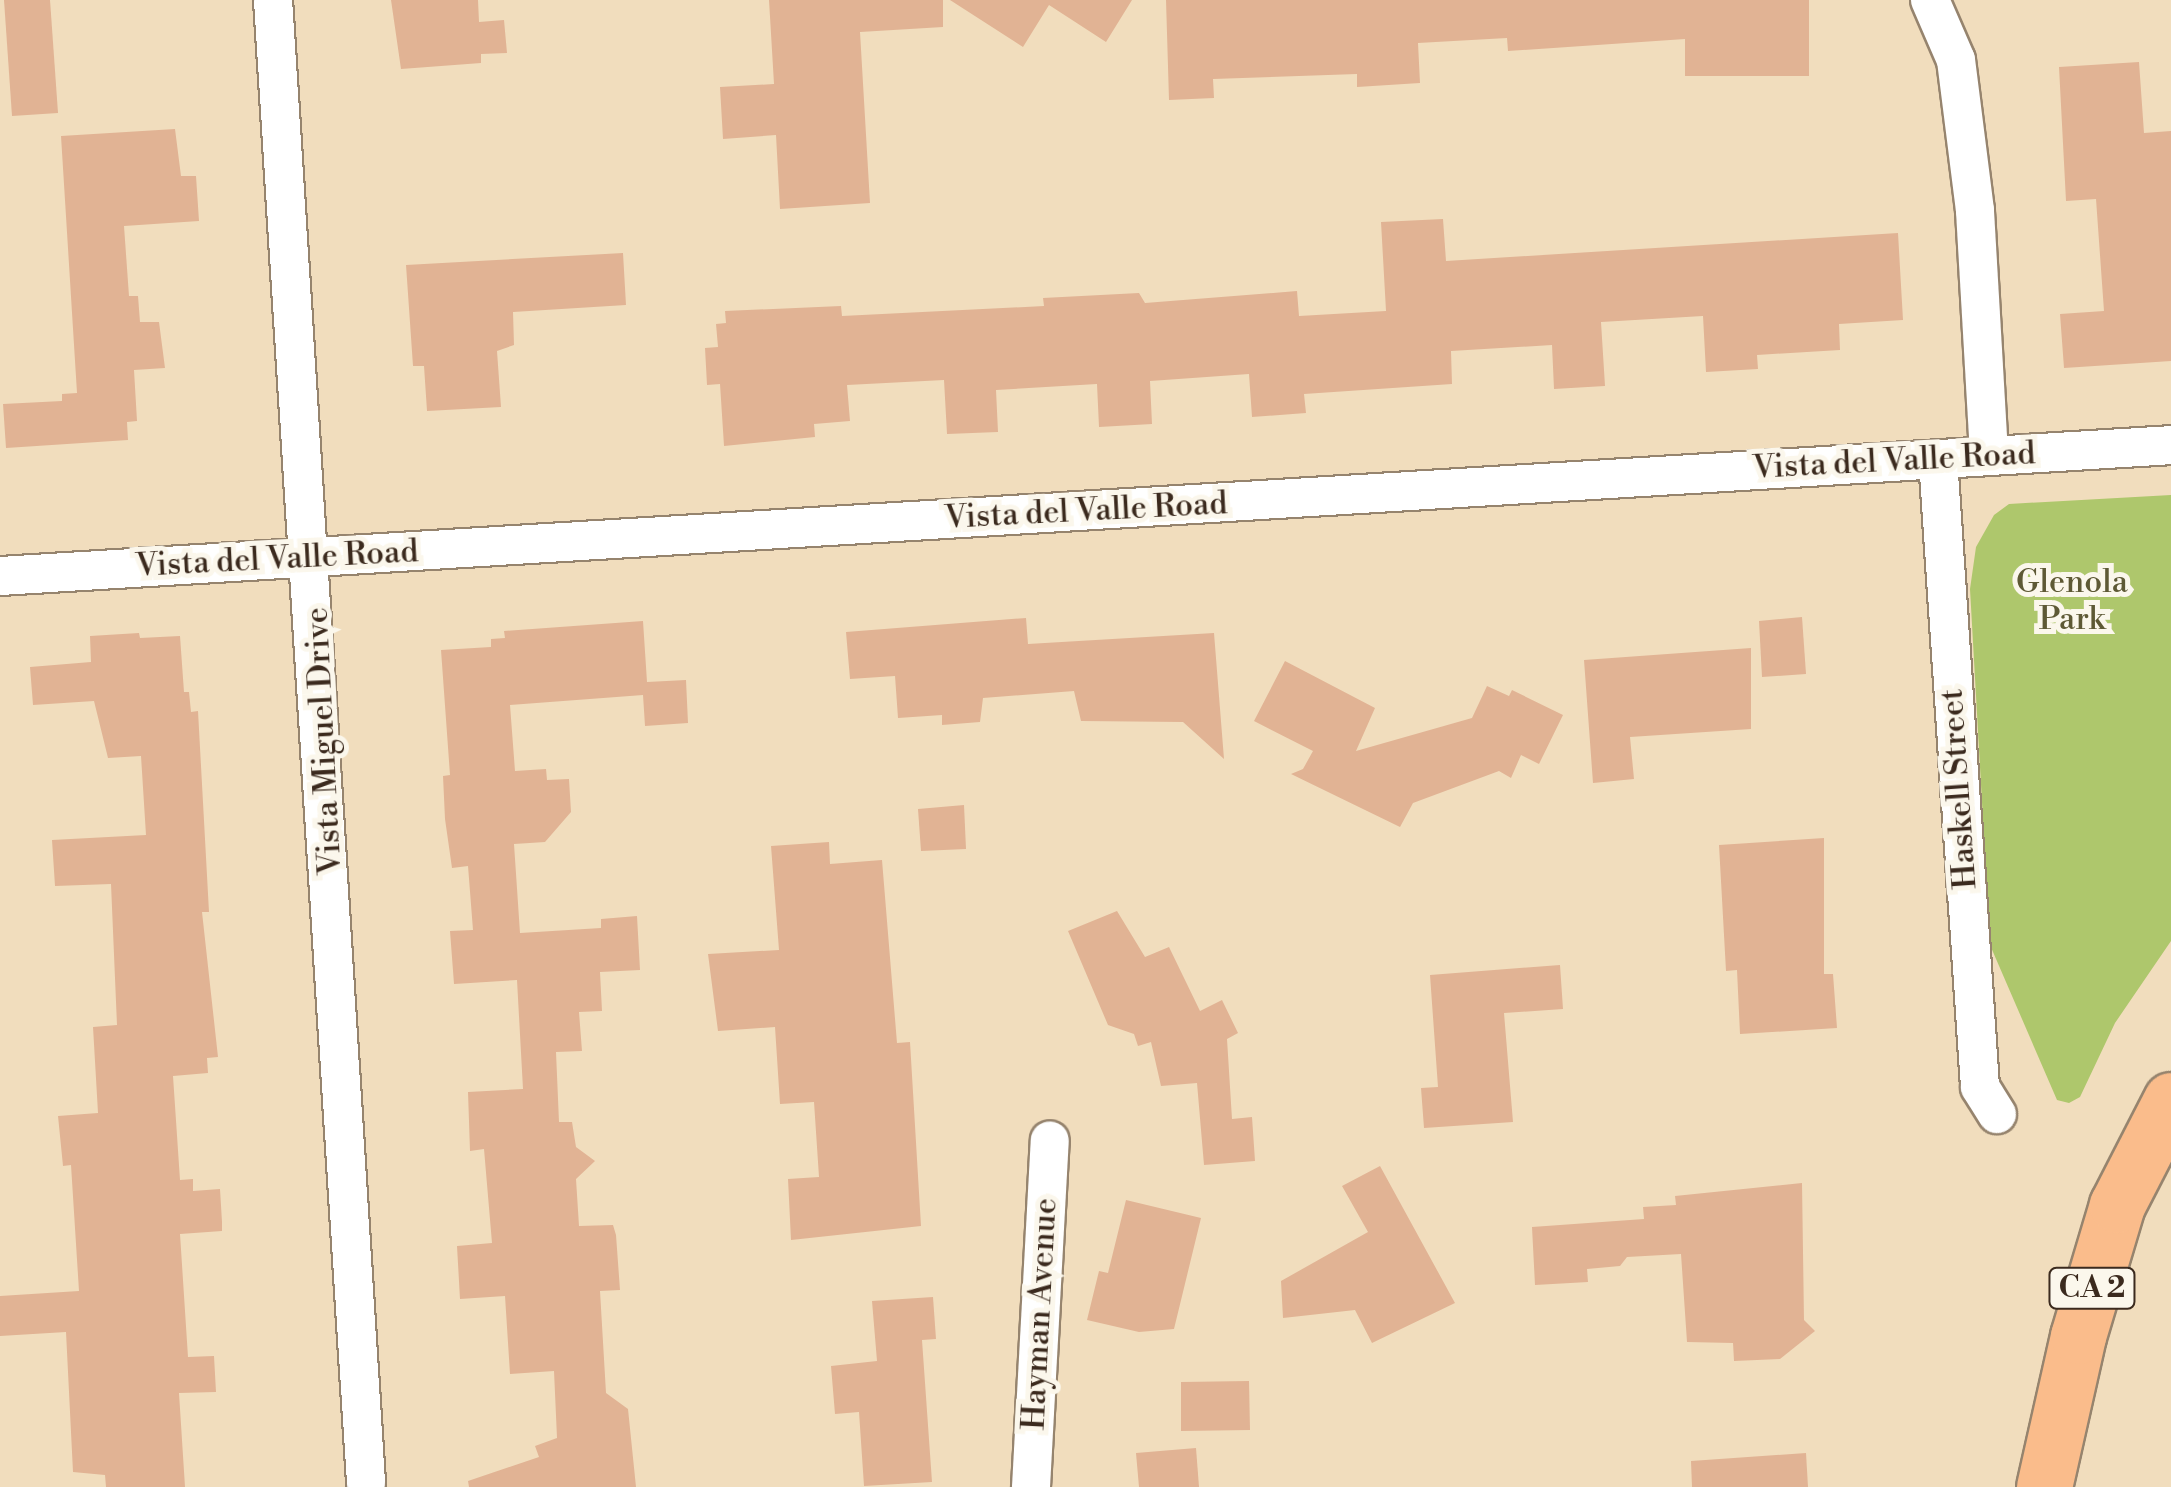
<!DOCTYPE html>
<html>
<head>
<meta charset="utf-8">
<style>
	body { margin:0 }
	#map { position:relative; width:2171px; height:1487px; overflow:hidden; background:#f1ddbd; font-family:"Libre Bodoni",serif }
	div>[style] { position:absolute }
	[style*='--x'] { left:calc(var(--x)*1px); top:calc(var(--y)*1px); width:calc(var(--w)*1px); rotate:calc(var(--a)*1deg) }
	.green>* { inset:0; background:#aec76c }
	.building>* { inset:0; background:#e1b394 }
	.roads { filter:drop-shadow(2px 0 #96846e) drop-shadow(-2px 0 #96846e) drop-shadow(0 2px #96846e) drop-shadow(0 -2px #96846e) }
	.street>* { height:38px; margin:-19px; padding:0 19px; transform-origin:19px; border-radius:19px; background:#fff }
	.primary>* { height:55px; margin:-27.5px; padding:0 27.5px; transform-origin:27.5px; border-radius:27.5px; background:#fabc8b }
	span { translate:-50% -50%; white-space:nowrap; text-align:center; line-height:1.15; -webkit-text-stroke:10px #fbf7ec; paint-order:stroke }
	.shield-label span { padding:2px 8px; background:#fbf7ec; border:2px solid; border-radius:8px; -webkit-text-stroke-width:0 }
	.shield-label { font-size:30px; color:#3b2a1e; font-weight:700 }
	.street-label { font-size:32px; color:#3b2a1e }
	.park-label { font-size:32px; color:#5e5935 }
</style>
</head>
<body>
<div id="map">
	<div class="green">
		<div style="clip-path:polygon(2171px 495px,2171px 941px,2115px 1023px,2080px 1097px,2069px 1103px,2057px 1100px,1990px 945px,1970px 589px,1976px 547px,1994px 515px,2009px 504px)"></div>
	</div>
	<div class="building">
		<div style="clip-path:polygon(4px 0,50px 0,58px 113px,12px 116px)"></div>
		<div style="clip-path:polygon(391px 0,478px 0,479px 22px,504px 20px,507px 53px,481px 54px,481px 63px,401px 69px)"></div>
		<div style="clip-path:polygon(769px 0,943px 0,943px 27px,860px 32px,870px 203px,780px 209px,776px 135px,723px 139px,720px 87px,774px 84px)"></div>
		<div style="clip-path:polygon(950px 0,1132px 0,1106px 42px,1049px 5px,1023px 47px)"></div>
		<div style="clip-path:polygon(1166px 0,1809px 0,1809px 76px,1685px 76px,1685px 39px,1508px 51px,1507px 38px,1418px 43px,1420px 83px,1357px 87px,1357px 74px,1213px 79px,1214px 98px,1169px 100px)"></div>
		<div style="clip-path:polygon(2139px 62px,2144px 133px,2171px 131px,2171px 361px,2064px 368px,2060px 314px,2104px 311px,2096px 199px,2066px 201px,2059px 67px)"></div>
		<div style="clip-path:polygon(175px 129px,181px 176px,196px 176px,199px 221px,124px 226px,129px 296px,138px 296px,140px 322px,159px 322px,165px 368px,134px 370px,137px 421px,127px 422px,128px 440px,6px 448px,3px 404px,62px 401px,62px 394px,77px 393px,61px 136px)"></div>
		<div style="clip-path:polygon(1443px 219px,1446px 261px,1898px 233px,1903px 320px,1839px 324px,1840px 350px,1757px 355px,1758px 369px,1706px 372px,1703px 316px,1601px 322px,1605px 386px,1554px 389px,1552px 345px,1451px 351px,1452px 384px,1304px 394px,1306px 413px,1252px 417px,1249px 374px,1150px 381px,1152px 424px,1099px 427px,1097px 384px,996px 390px,998px 432px,947px 434px,944px 380px,847px 385px,850px 421px,814px 424px,815px 437px,724px 446px,720px 384px,707px 385px,705px 348px,718px 347px,716px 324px,726px 323px,725px 311px,841px 306px,842px 316px,1044px 306px,1043px 298px,1139px 293px,1145px 303px,1297px 291px,1299px 316px,1386px 311px,1381px 222px)"></div>
		<div style="clip-path:polygon(623px 253px,626px 305px,513px 312px,514px 345px,497px 351px,501px 407px,427px 411px,424px 366px,413px 366px,406px 265px)"></div>
		<div style="clip-path:polygon(1802px 617px,1806px 674px,1762px 677px,1759px 621px)"></div>
		<div style="clip-path:polygon(1026px 618px,1028px 644px,1214px 633px,1224px 759px,1183px 722px,1081px 721px,1074px 691px,983px 698px,980px 722px,942px 725px,942px 715px,898px 718px,895px 676px,850px 679px,846px 632px)"></div>
		<div style="clip-path:polygon(643px 621px,647px 682px,686px 680px,688px 723px,645px 726px,643px 695px,510px 705px,515px 771px,546px 769px,547px 780px,569px 779px,571px 812px,545px 842px,514px 844px,520px 933px,601px 928px,601px 919px,637px 916px,640px 970px,600px 972px,602px 1011px,579px 1012px,582px 1051px,556px 1052px,559px 1122px,572px 1122px,576px 1147px,595px 1161px,576px 1179px,579px 1226px,613px 1225px,616px 1235px,620px 1290px,600px 1291px,606px 1393px,628px 1409px,636px 1487px,469px 1487px,468px 1481px,539px 1457px,535px 1446px,557px 1438px,554px 1371px,510px 1374px,505px 1296px,460px 1299px,457px 1246px,492px 1243px,484px 1149px,470px 1151px,468px 1092px,523px 1089px,517px 980px,454px 984px,450px 931px,473px 930px,468px 866px,452px 868px,445px 819px,443px 776px,450px 775px,441px 650px,491px 647px,491px 639px,505px 638px,504px 631px)"></div>
		<div style="clip-path:polygon(139px 633px,140px 638px,180px 636px,184px 692px,189px 692px,191px 712px,198px 711px,209px 912px,202px 912px,218px 1057px,207px 1058px,208px 1073px,173px 1076px,180px 1180px,193px 1179px,193px 1191px,220px 1189px,222px 1222px,222px 1231px,180px 1234px,188px 1357px,214px 1356px,216px 1392px,179px 1393px,185px 1487px,106px 1487px,105px 1475px,73px 1472px,66px 1332px,0 1336px,0 1296px,79px 1291px,71px 1165px,63px 1166px,58px 1116px,98px 1113px,93px 1027px,117px 1025px,111px 884px,55px 886px,52px 840px,146px 835px,141px 756px,108px 758px,94px 701px,33px 705px,30px 667px,91px 662px,90px 636px)"></div>
		<div style="clip-path:polygon(1751px 648px,1751px 729px,1630px 737px,1634px 779px,1593px 783px,1584px 660px)"></div>
		<div style="clip-path:polygon(1285px 661px,1375px 708px,1356px 751px,1472px 718px,1487px 686px,1509px 696px,1512px 690px,1563px 715px,1539px 764px,1521px 755px,1511px 778px,1499px 771px,1413px 803px,1400px 827px,1291px 774px,1303px 769px,1313px 751px,1254px 721px)"></div>
		<div style="clip-path:polygon(964px 805px,966px 849px,921px 851px,918px 809px)"></div>
		<div style="clip-path:polygon(1824px 838px,1824px 974px,1833px 974px,1837px 1028px,1740px 1034px,1737px 970px,1726px 971px,1719px 845px)"></div>
		<div style="clip-path:polygon(829px 842px,830px 864px,882px 860px,897px 1043px,910px 1042px,921px 1226px,791px 1240px,788px 1179px,819px 1177px,814px 1102px,780px 1104px,775px 1027px,718px 1031px,708px 954px,779px 950px,771px 846px)"></div>
		<div style="clip-path:polygon(1117px 911px,1145px 957px,1169px 947px,1200px 1011px,1222px 1000px,1238px 1033px,1227px 1039px,1232px 1119px,1252px 1117px,1255px 1161px,1204px 1165px,1197px 1083px,1161px 1086px,1151px 1042px,1138px 1046px,1134px 1034px,1108px 1025px,1068px 931px)"></div>
		<div style="clip-path:polygon(1560px 965px,1563px 1009px,1504px 1013px,1513px 1122px,1424px 1128px,1421px 1088px,1438px 1087px,1430px 975px)"></div>
		<div style="clip-path:polygon(1380px 1166px,1455px 1303px,1372px 1343px,1355px 1310px,1283px 1318px,1281px 1281px,1368px 1232px,1342px 1186px)"></div>
		<div style="clip-path:polygon(1802px 1183px,1804px 1320px,1815px 1331px,1780px 1359px,1734px 1361px,1733px 1343px,1687px 1342px,1681px 1254px,1627px 1257px,1620px 1266px,1587px 1269px,1588px 1282px,1535px 1285px,1532px 1227px,1644px 1219px,1643px 1207px,1676px 1205px,1675px 1196px)"></div>
		<div style="clip-path:polygon(1126px 1200px,1201px 1218px,1174px 1329px,1139px 1332px,1087px 1320px,1099px 1271px,1108px 1273px)"></div>
		<div style="clip-path:polygon(933px 1297px,936px 1339px,922px 1340px,932px 1482px,864px 1486px,859px 1412px,835px 1414px,831px 1366px,877px 1361px,872px 1301px)"></div>
		<div style="clip-path:polygon(1249px 1381px,1250px 1430px,1181px 1431px,1181px 1382px)"></div>
		<div style="clip-path:polygon(1196px 1448px,1199px 1487px,1139px 1487px,1136px 1453px)"></div>
		<div style="clip-path:polygon(1806px 1453px,1808px 1487px,1692px 1487px,1691px 1461px)"></div>
	</div>
	<div class="roads">
		<div class="street">
			<div style="--x:273;--y:0;--w:1486;--a:86.41"></div>
			<div style="--x:1930;--y:0;--w:65;--a:66.6"></div>
			<div style="--x:1956;--y:60;--w:152;--a:82.8"></div>
			<div style="--x:1975;--y:211;--w:244;--a:86.7"></div>
			<div style="--x:1938;--y:459;--w:629;--a:86.17"></div>
			<div style="--x:1980;--y:1087;--w:32;--a:58"></div>
			<div style="--x:0;--y:576;--w:2175;--a:-3.45"></div>
			<div style="--x:1031;--y:1487;--w:347;--a:-86.9"></div>
		</div>
		<div class="primary">
			<div style="--x:2044;--y:1487;--w:155;--a:-77.3"></div>
			<div style="--x:2078;--y:1336;--w:137;--a:-73.4"></div>
			<div style="--x:2117;--y:1205;--w:118;--a:-62.8"></div>
		</div>
	</div>
	<div class="shield-label">
		<span style="left:2092px;top:1288px">CA 2</span>
	</div>
	<div class="street-label">
		<span style="left:1894px;top:461px;rotate:-3deg">Vista del Valle Road</span>
		<span style="left:1086px;top:511px;rotate:-3deg">Vista del Valle Road</span>
		<span style="left:277px;top:559px;rotate:-3deg">Vista del Valle Road</span>
		<span style="left:324px;top:741px;rotate:-93deg">Vista Miguel Drive</span>
		<span style="left:1959px;top:789px;rotate:-94deg">Haskell Street</span>
		<span style="left:1040px;top:1314px;rotate:-87deg">Hayman Avenue</span>
	</div>
	<div class="park-label">
		<span style="left:2072px;top:601px">Glenola<br>Park</span>
	</div>
</div>
</body>
</html>
